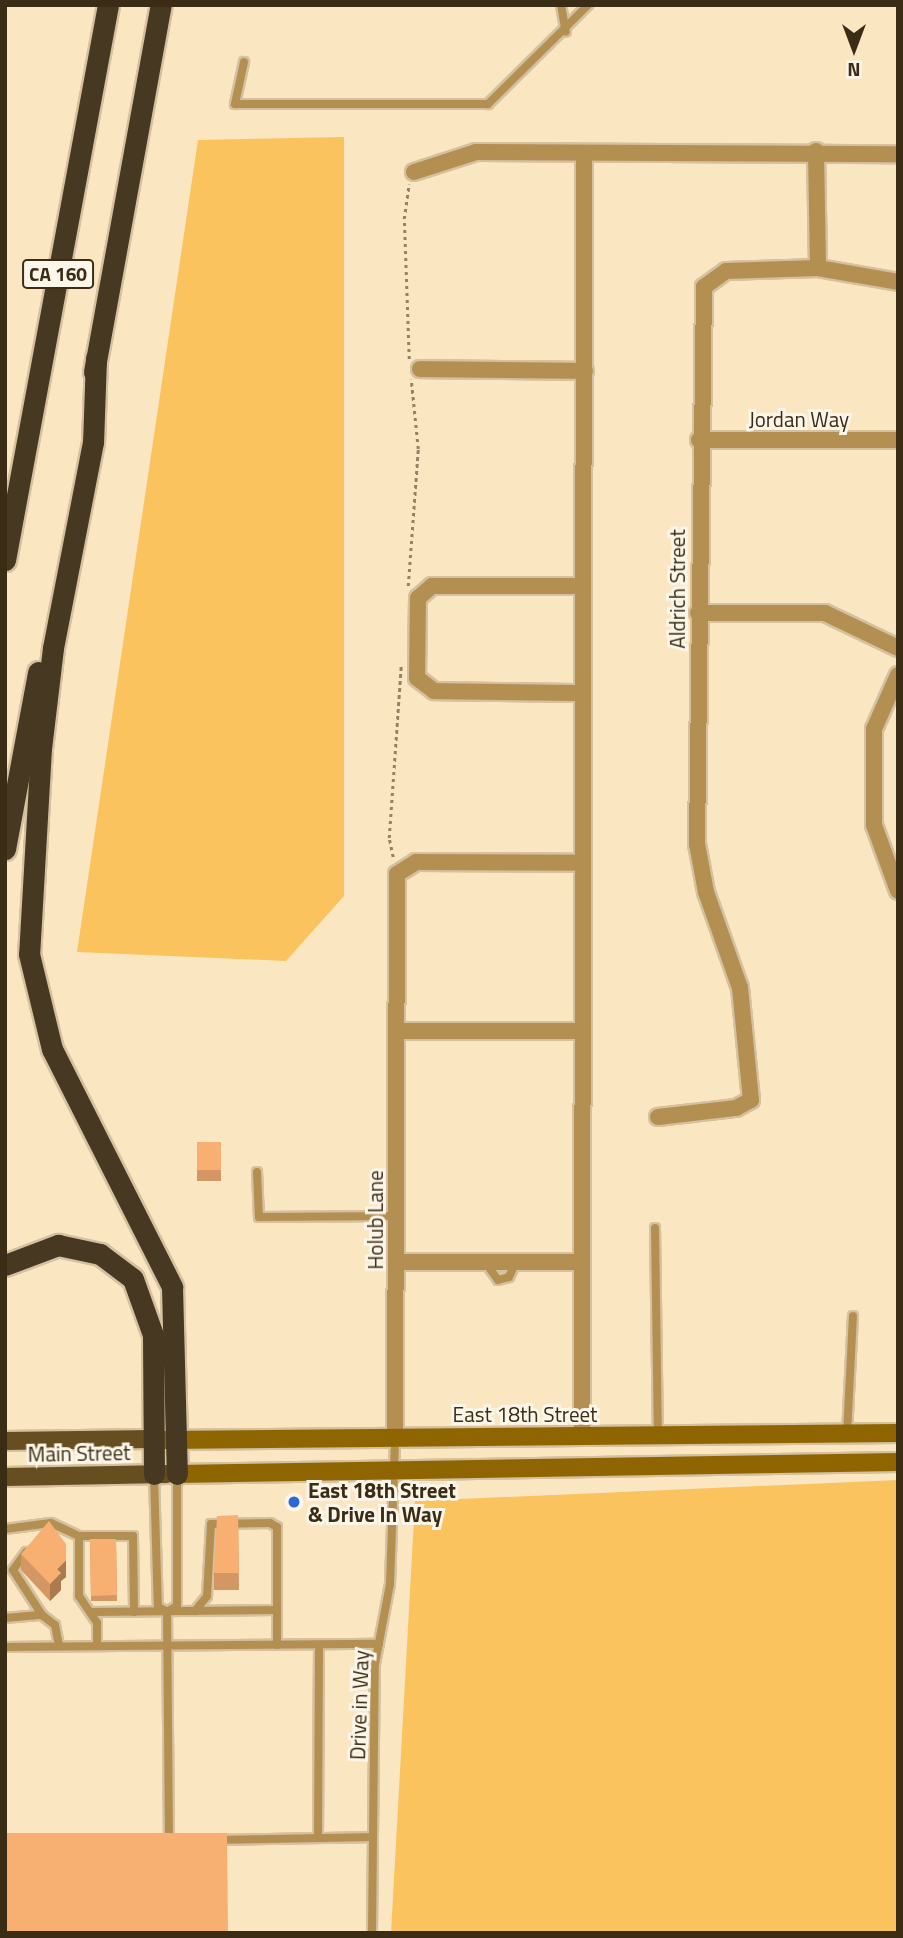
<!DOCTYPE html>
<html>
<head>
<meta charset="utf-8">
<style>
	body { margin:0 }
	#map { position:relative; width:903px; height:1938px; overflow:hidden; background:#fbe6c2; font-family:"Titillium Web",sans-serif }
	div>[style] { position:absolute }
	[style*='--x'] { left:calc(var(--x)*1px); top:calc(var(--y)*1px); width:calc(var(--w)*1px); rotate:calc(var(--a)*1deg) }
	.green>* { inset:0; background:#fac35e }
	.path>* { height:2.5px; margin-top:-1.25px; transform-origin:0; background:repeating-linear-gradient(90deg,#938264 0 3.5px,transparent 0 7px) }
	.roads { filter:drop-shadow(2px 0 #d5c19f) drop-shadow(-2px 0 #d5c19f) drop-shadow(0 2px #d5c19f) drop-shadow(0 -2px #d5c19f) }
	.lane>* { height:8px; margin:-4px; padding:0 4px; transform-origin:4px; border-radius:4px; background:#b38f51 }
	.street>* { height:16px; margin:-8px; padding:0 8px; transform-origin:8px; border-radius:8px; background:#b38f51 }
	.secondary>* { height:18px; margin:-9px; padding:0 9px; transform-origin:9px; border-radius:9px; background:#8f6501 }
	.primary>* { height:18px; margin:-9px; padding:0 9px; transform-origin:9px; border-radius:9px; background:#664e21 }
	.highway>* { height:21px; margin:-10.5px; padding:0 10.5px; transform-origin:10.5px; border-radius:10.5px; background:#463821 }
	.wall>* { inset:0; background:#d49662 }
	.shaded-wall>* { inset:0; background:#ad7a50 }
	.building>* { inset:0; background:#f7af72 }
	.dots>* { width:19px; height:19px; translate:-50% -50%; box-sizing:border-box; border:4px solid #fcf5e9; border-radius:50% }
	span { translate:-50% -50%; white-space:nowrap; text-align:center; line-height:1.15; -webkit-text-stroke:6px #fcf5e9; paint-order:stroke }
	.shield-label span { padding:2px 5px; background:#fcf5e9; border:2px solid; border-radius:5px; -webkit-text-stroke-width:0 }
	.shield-label { font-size:19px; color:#3b2d15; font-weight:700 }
	.street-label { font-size:21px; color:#3b2d15 }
	.poi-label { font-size:21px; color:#3b2d15; font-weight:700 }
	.left { translate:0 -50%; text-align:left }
	.frame { position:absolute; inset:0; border:7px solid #3b2d15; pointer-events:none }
	.north { position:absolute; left:819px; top:14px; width:70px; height:70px; -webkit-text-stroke:5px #fcf5e9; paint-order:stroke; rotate:180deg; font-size:19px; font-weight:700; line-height:28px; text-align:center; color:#3b2d15 }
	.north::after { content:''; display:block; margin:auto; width:24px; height:32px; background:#3b2d15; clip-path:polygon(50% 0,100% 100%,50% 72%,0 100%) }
</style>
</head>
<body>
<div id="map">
	<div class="green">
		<div style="clip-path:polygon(344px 137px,344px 896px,286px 961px,77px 952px,198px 140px)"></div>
		<div style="clip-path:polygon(898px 1480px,898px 1933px,391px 1933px,415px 1501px)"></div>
	</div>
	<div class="path">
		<div style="--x:409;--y:359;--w:140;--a:-92"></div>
		<div style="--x:404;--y:219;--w:35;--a:-82"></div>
		<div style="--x:408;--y:586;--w:137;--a:-85.8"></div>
		<div style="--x:418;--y:449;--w:70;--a:-95.7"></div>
		<div style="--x:393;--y:857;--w:19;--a:-102"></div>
		<div style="--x:389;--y:838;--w:173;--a:-86"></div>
	</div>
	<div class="roads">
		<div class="lane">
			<div style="--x:561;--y:5;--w:27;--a:80"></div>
			<div style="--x:244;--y:62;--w:43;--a:102.1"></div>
			<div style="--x:235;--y:104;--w:253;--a:0"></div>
			<div style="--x:488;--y:104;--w:141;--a:-44.7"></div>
			<div style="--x:257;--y:1172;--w:45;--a:87.5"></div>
			<div style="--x:259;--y:1217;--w:138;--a:-0.4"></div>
			<div style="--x:655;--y:1228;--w:208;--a:89.2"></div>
			<div style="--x:485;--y:1262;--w:22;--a:54"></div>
			<div style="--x:498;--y:1280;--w:11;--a:-15"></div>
			<div style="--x:509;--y:1277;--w:17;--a:-65"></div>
			<div style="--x:847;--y:1434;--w:118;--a:-87.1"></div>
			<div style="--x:154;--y:1476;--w:131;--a:88.3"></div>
			<div style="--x:158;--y:1607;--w:7;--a:27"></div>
			<div style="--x:5;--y:1529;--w:46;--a:-7.4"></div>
			<div style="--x:51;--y:1523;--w:31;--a:25"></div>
			<div style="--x:79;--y:1536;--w:54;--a:0"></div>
			<div style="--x:133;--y:1536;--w:76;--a:89.2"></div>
			<div style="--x:79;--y:1536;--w:60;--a:90"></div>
			<div style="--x:79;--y:1596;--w:32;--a:56"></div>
			<div style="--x:97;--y:1623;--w:23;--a:90"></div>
			<div style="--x:26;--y:1552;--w:22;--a:126"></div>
			<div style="--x:13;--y:1570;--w:54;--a:57.2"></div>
			<div style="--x:170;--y:1610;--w:8;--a:-30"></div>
			<div style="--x:177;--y:1606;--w:129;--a:-90"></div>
			<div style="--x:167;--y:1611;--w:229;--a:89.5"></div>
			<div style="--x:195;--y:1611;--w:19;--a:-51"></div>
			<div style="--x:207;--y:1596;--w:72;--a:-86.8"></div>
			<div style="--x:211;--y:1524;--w:59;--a:-1"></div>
			<div style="--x:270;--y:1523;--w:8;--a:30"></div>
			<div style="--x:277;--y:1527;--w:118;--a:90"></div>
			<div style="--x:91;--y:1612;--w:186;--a:-0.6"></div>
			<div style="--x:5;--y:1618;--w:37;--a:-5"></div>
			<div style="--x:42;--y:1615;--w:16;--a:38"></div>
			<div style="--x:55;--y:1625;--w:21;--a:79"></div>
			<div style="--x:5;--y:1647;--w:374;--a:-0.5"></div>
			<div style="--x:318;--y:1838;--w:193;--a:-89.7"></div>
			<div style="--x:218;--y:1840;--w:155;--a:-1.1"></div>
			<div style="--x:372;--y:1933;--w:269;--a:-89.4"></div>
			<div style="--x:375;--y:1664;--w:81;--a:-79.4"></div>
			<div style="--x:390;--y:1584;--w:146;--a:-88"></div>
		</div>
		<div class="street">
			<div style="--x:816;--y:151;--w:117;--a:89"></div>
			<div style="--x:414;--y:172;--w:65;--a:-17.9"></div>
			<div style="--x:476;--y:152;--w:422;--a:0.3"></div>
			<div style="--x:420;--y:369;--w:165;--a:0.7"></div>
			<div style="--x:699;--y:440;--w:199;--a:0"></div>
			<div style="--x:583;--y:586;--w:151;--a:180"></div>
			<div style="--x:432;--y:586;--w:18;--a:139"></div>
			<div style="--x:418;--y:598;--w:80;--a:90.7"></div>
			<div style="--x:417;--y:678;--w:21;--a:37"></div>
			<div style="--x:434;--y:691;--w:149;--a:0.8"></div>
			<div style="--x:698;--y:613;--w:127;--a:0"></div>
			<div style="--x:825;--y:613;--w:81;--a:25.6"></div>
			<div style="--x:898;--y:675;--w:59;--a:114"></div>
			<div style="--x:874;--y:729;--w:96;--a:90"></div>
			<div style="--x:874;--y:825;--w:70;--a:70"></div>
			<div style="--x:396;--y:1031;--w:187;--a:0"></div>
			<div style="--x:658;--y:1117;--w:79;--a:-6.6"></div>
			<div style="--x:736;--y:1108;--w:17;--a:-28"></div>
			<div style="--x:751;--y:1100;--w:113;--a:-95.6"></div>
			<div style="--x:740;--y:988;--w:102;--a:-109.5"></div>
			<div style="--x:706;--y:892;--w:49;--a:-100.6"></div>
			<div style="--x:697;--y:844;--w:557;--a:-89.28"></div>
			<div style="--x:704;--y:287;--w:27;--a:-36"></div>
			<div style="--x:726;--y:271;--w:92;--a:-1.9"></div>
			<div style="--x:818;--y:268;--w:81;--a:9.9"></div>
			<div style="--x:396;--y:1262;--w:185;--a:0"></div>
			<div style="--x:582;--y:1437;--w:1284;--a:-89.91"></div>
			<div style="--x:395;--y:1438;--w:564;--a:-89.8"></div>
			<div style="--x:397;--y:874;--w:22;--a:-32"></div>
			<div style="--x:416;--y:862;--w:167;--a:0.3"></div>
		</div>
		<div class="secondary">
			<div style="--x:163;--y:1440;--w:735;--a:-0.55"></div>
			<div style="--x:177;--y:1474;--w:721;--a:-0.95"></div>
		</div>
		<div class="primary">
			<div style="--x:5;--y:1441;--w:148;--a:-0.8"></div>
			<div style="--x:5;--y:1477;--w:162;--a:-1.1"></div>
		</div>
		<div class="highway">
			<div style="--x:96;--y:358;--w:84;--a:92"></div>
			<div style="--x:93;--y:442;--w:210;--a:101"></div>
			<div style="--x:53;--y:648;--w:101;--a:96.8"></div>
			<div style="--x:41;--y:748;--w:206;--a:93.3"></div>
			<div style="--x:29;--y:954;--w:98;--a:76.4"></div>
			<div style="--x:52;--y:1049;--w:267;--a:63.2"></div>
			<div style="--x:172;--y:1287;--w:187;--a:88.5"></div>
			<div style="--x:94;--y:372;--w:373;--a:-79.7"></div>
			<div style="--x:5;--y:560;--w:564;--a:-79.49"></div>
			<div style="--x:5;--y:849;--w:180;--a:-79.4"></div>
			<div style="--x:5;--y:1265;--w:57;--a:-20.7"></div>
			<div style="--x:58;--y:1245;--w:43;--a:12.1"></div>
			<div style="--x:100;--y:1254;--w:41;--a:37.1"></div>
			<div style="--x:133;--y:1279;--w:59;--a:70.3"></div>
			<div style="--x:153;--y:1335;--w:139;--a:89.6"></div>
		</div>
	</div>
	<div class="wall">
		<div style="clip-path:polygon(197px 1142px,221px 1142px,221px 1181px,197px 1181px)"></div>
		<div style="clip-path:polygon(238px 1515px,239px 1590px,214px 1590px,214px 1573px)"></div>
		<div style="clip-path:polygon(90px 1539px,116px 1539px,117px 1601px,91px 1601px)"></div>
		<div style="clip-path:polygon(21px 1554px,66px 1577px,61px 1581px,61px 1590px,50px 1601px,21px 1570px)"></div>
	</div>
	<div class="shaded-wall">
		<div style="clip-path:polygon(66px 1560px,66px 1577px,61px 1581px,61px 1590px,50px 1601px,50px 1584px,57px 1569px)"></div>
	</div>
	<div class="building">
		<div style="clip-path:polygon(197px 1142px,221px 1142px,221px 1170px,197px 1170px)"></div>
		<div style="clip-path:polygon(238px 1515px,239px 1573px,214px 1573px,217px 1516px)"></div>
		<div style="clip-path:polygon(49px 1521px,66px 1544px,66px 1560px,57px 1569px,61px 1573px,50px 1584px,21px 1554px)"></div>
		<div style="clip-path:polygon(90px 1539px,116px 1539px,117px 1595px,91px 1596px)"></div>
		<div style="clip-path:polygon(5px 1833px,227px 1833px,228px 1933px,5px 1933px)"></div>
	</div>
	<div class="dots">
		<div style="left:294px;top:1502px;background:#2968d5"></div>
	</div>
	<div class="shield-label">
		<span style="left:58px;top:274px">CA 160</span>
	</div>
	<div class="street-label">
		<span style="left:799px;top:419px">Jordan Way</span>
		<span style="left:677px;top:589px;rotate:-90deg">Aldrich Street</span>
		<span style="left:375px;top:1220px;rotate:-90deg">Holub Lane</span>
		<span style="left:525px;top:1414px">East 18th Street</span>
		<span style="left:79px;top:1453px;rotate:-1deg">Main Street</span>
		<span style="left:359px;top:1705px;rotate:-88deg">Drive in Way</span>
	</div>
	<div class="poi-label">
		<span class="left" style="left:308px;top:1502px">East 18th Street<br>&amp; Drive In Way</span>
	</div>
	<div class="frame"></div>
	<div class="north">N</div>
</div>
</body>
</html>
